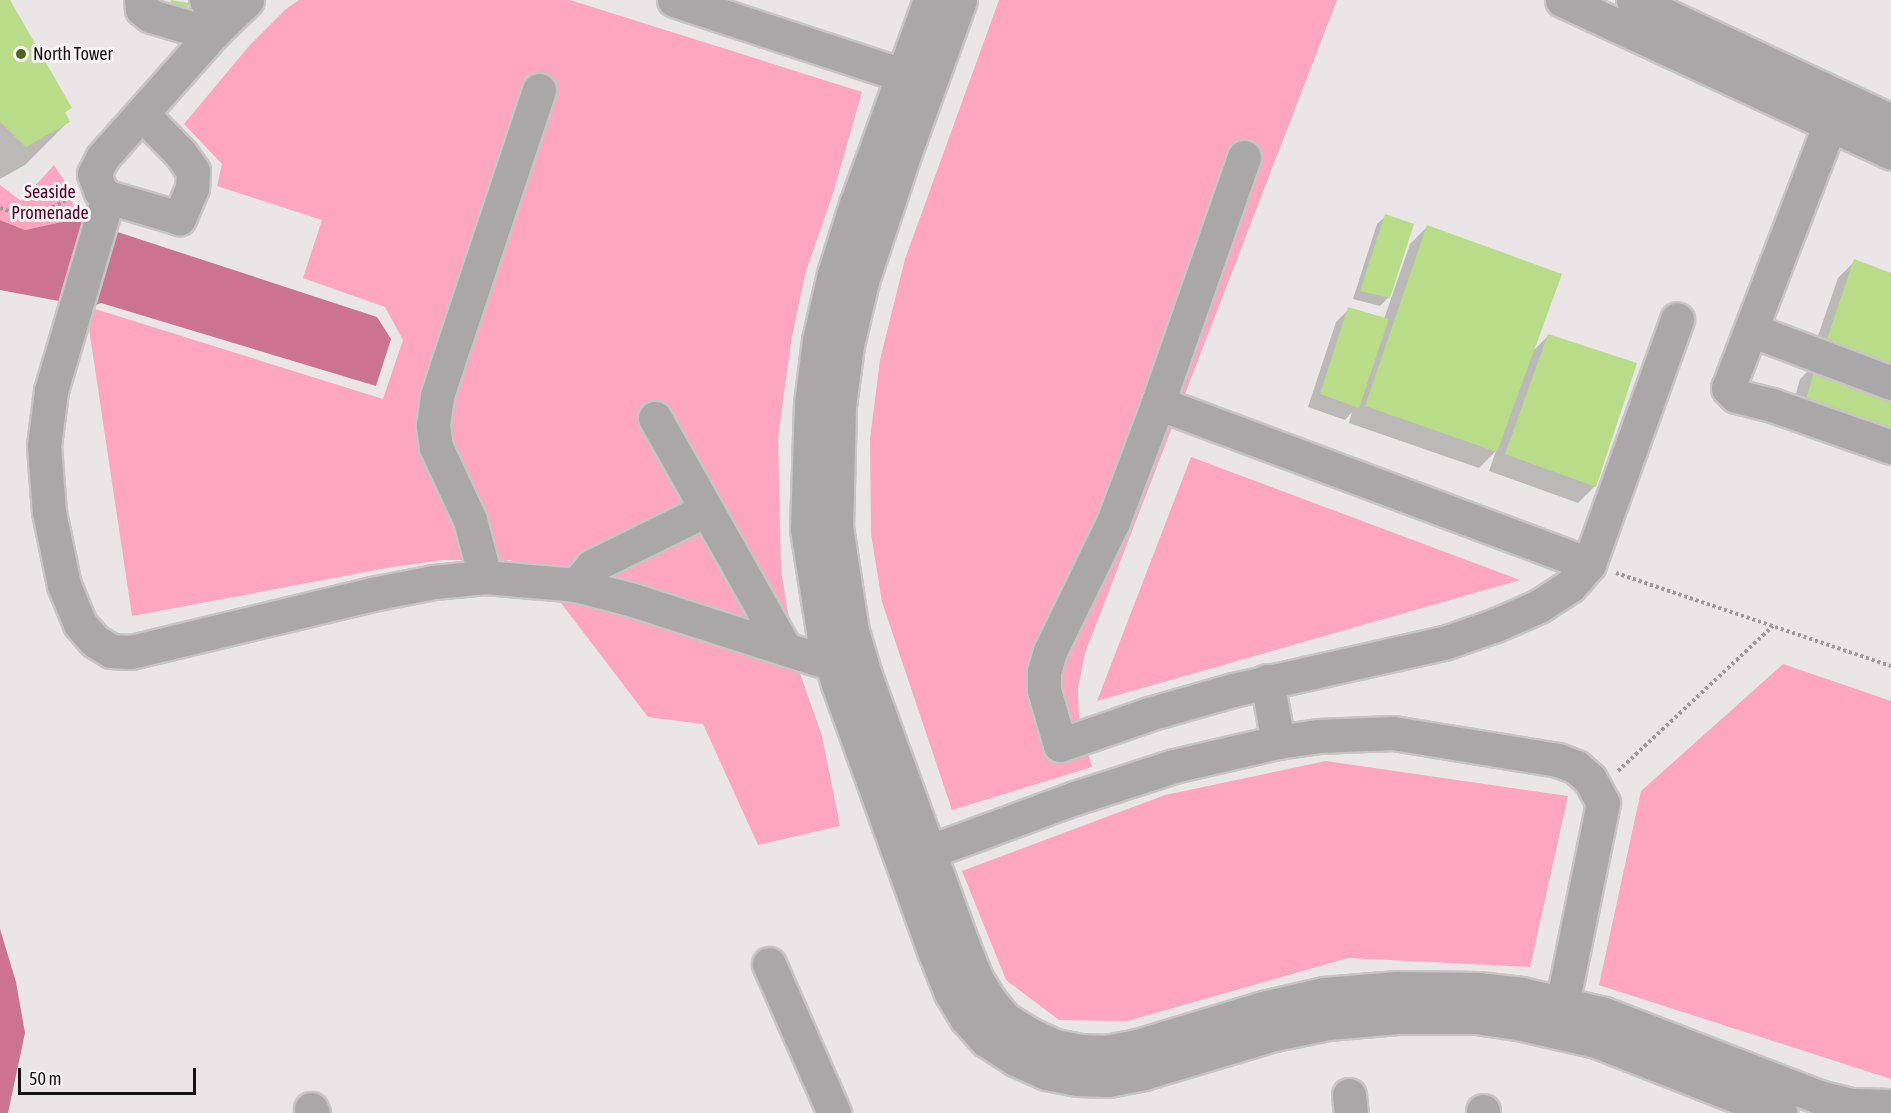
<!DOCTYPE html>
<html>
<head>
<meta charset="utf-8">
<style>
	body { margin:0 }
	#map { position:relative; width:1891px; height:1113px; overflow:hidden; background:#eae6e7; font-family:"Asap Condensed",sans-serif }
	div>[style] { position:absolute }
	[style*='--x'] { left:calc(var(--x)*1px); top:calc(var(--y)*1px); width:calc(var(--w)*1px); rotate:calc(var(--a)*1deg) }
	.green>* { inset:0; background:#fda5c1 }
	.water>* { inset:0; background:#cb7390 }
	.shadow>* { inset:0; background:#0003 }
	.building>* { inset:0; background:#b9dc88 }
	.path>* { height:4px; margin-top:-2px; transform-origin:0; background:repeating-linear-gradient(90deg,#9d9a9b 0 3px,transparent 0 6px) }
	.roads { filter:drop-shadow(2px 0 #c8c4c5) drop-shadow(-2px 0 #c8c4c5) drop-shadow(0 2px #c8c4c5) drop-shadow(0 -2px #c8c4c5) }
	.minor>* { height:33px; margin:-16.5px; padding:0 16.5px; transform-origin:16.5px; border-radius:16.5px; background:#a9a7a8 }
	.dots>* { width:16px; height:16px; translate:-50% -50%; box-sizing:border-box; border:3px solid #f8f3f4; border-radius:50% }
	span { translate:-50% -50%; white-space:nowrap; text-align:center; line-height:1.15; -webkit-text-stroke:6px #f8f3f4; paint-order:stroke }
	.poi-label { font-size:18px; color:#141313 }
	.left { translate:0 -50%; text-align:left }
	.park-label { font-size:18px; color:#510027 }
	.scale { position:absolute; left:18px; top:1068px; width:178px; height:27px; box-sizing:border-box; border:3px solid #141313; border-top:0; padding-left:8px; font-size:18px; line-height:21px; white-space:nowrap; color:#141313; -webkit-text-stroke:4px #f8f3f4; paint-order:stroke }
</style>
</head>
<body>
<div id="map">
	<div class="green">
		<div style="clip-path:polygon(299px 0,570px 0,862px 92px,833px 193px,805px 274px,791px 342px,778px 438px,781px 570px,796px 662px,822px 736px,840px 826px,758px 845px,703px 724px,648px 717px,532px 565px,509px 560px,442px 560px,392px 567px,132px 616px,88px 322px,92px 308px,383px 399px,403px 340px,385px 307px,303px 278px,322px 220px,217px 186px,222px 164px,184px 124px,249px 46px,286px 9px)"></div>
		<div style="clip-path:polygon(999px 0,1337px 0,1085px 653px,1078px 688px,1079px 719px,1092px 767px,952px 810px,882px 602px,871px 534px,870px 439px,880px 360px,905px 259px)"></div>
		<div style="clip-path:polygon(54px 165px,68px 186px,77px 220px,25px 230px,0 220px,0 185px,21px 201px)"></div>
		<div style="clip-path:polygon(1191px 457px,1520px 580px,1097px 701px)"></div>
		<div style="clip-path:polygon(1783px 664px,1891px 701px,1891px 1079px,1599px 985px,1641px 791px)"></div>
		<div style="clip-path:polygon(1326px 761px,1568px 796px,1530px 967px,1348px 958px,1127px 1021px,1059px 1020px,1006px 980px,962px 871px,1165px 795px)"></div>
	</div>
	<div class="water">
		<div style="clip-path:polygon(0 220px,25px 230px,67px 221px,87px 222px,377px 317px,391px 339px,376px 386px,101px 303px,91px 307px,0 290px)"></div>
		<div style="clip-path:polygon(0 929px,16px 982px,25px 1033px,8px 1113px,0 1113px)"></div>
	</div>
	<div class="shadow">
		<div style="clip-path:polygon(0 0,9px 0,70px 107px,64px 114px,68px 122px,25px 165px,0 179px)"></div>
		<div style="clip-path:polygon(1386px 216px,1412px 225px,1388px 298px,1380px 306px,1353px 299px,1377px 224px)"></div>
		<div style="clip-path:polygon(1427px 227px,1532px 352px,1548px 336px,1595px 486px,1578px 503px,1489px 471px,1496px 451px,1479px 468px,1349px 423px,1352px 412px,1345px 420px,1308px 407px,1336px 322px,1349px 309px,1384px 319px,1410px 244px)"></div>
		<div style="clip-path:polygon(1855px 261px,1891px 275px,1891px 465px,1787px 427px,1800px 379px,1815px 364px,1809px 362px,1838px 278px)"></div>
	</div>
	<div class="building">
		<div style="clip-path:polygon(0 0,10px 0,72px 108px,65px 112px,70px 122px,26px 147px,0 122px)"></div>
		<div style="clip-path:polygon(171px 0,189px 3px,184px 17px,167px 11px)"></div>
		<div style="clip-path:polygon(1385px 214px,1414px 224px,1390px 298px,1360px 291px)"></div>
		<div style="clip-path:polygon(1427px 225px,1562px 274px,1497px 452px,1365px 406px)"></div>
		<div style="clip-path:polygon(1854px 259px,1891px 273px,1891px 369px,1825px 345px)"></div>
		<div style="clip-path:polygon(1348px 307px,1389px 319px,1359px 408px,1320px 394px)"></div>
		<div style="clip-path:polygon(1548px 334px,1637px 363px,1596px 487px,1505px 454px)"></div>
		<div style="clip-path:polygon(1817px 361px,1891px 389px,1891px 442px,1803px 411px)"></div>
	</div>
	<div class="path">
		<div style="--x:0;--y:208;--w:18;--a:19"></div>
		<div style="--x:17;--y:214;--w:13;--a:4"></div>
		<div style="--x:30;--y:215;--w:18;--a:-16"></div>
		<div style="--x:47;--y:210;--w:31;--a:-27"></div>
		<div style="--x:1616;--y:573;--w:290;--a:18.7"></div>
		<div style="--x:1618;--y:771;--w:212;--a:-43.1"></div>
	</div>
	<div class="roads">
		<div class="minor">
			<div style="--x:141;--y:0;--w:9;--a:84"></div>
			<div style="--x:142;--y:9;--w:11;--a:38"></div>
			<div style="--x:151;--y:16;--w:64;--a:16.4"></div>
			<div style="--x:206;--y:0;--w:31;--a:17"></div>
			<div style="--x:674;--y:0;--w:263;--a:18.2"></div>
			<div style="--x:930;--y:0;--w:217;--a:109.9"></div>
			<div style="--x:856;--y:204;--w:73;--a:107.4"></div>
			<div style="--x:834;--y:274;--w:68;--a:102.8"></div>
			<div style="--x:819;--y:340;--w:64;--a:97.2"></div>
			<div style="--x:811;--y:403;--w:126;--a:91.8"></div>
			<div style="--x:807;--y:529;--w:109;--a:81.1"></div>
			<div style="--x:824;--y:637;--w:49;--a:73.4"></div>
			<div style="--x:838;--y:684;--w:286;--a:70.2"></div>
			<div style="--x:935;--y:953;--w:43;--a:68.2"></div>
			<div style="--x:951;--y:993;--w:29;--a:59"></div>
			<div style="--x:966;--y:1018;--w:30;--a:48"></div>
			<div style="--x:986;--y:1040;--w:35;--a:33"></div>
			<div style="--x:1015;--y:1059;--w:34;--a:24"></div>
			<div style="--x:1046;--y:1073;--w:32;--a:11"></div>
			<div style="--x:1077;--y:1079;--w:31;--a:2"></div>
			<div style="--x:1108;--y:1080;--w:37;--a:-11"></div>
			<div style="--x:1144;--y:1073;--w:136;--a:-16.7"></div>
			<div style="--x:1274;--y:1034;--w:55;--a:-11.5"></div>
			<div style="--x:1328;--y:1023;--w:70;--a:-4.9"></div>
			<div style="--x:1398;--y:1017;--w:78;--a:0"></div>
			<div style="--x:1476;--y:1017;--w:41;--a:8.3"></div>
			<div style="--x:1517;--y:1023;--w:81;--a:12.8"></div>
			<div style="--x:1596;--y:1041;--w:198;--a:21.4"></div>
			<div style="--x:960;--y:0;--w:162;--a:109.9"></div>
			<div style="--x:905;--y:152;--w:136;--a:108.4"></div>
			<div style="--x:862;--y:281;--w:66;--a:103.2"></div>
			<div style="--x:847;--y:345;--w:62;--a:97.5"></div>
			<div style="--x:839;--y:406;--w:121;--a:91.4"></div>
			<div style="--x:836;--y:527;--w:105;--a:81.3"></div>
			<div style="--x:852;--y:631;--w:46;--a:73.5"></div>
			<div style="--x:865;--y:675;--w:285;--a:70.1"></div>
			<div style="--x:962;--y:943;--w:40;--a:68"></div>
			<div style="--x:977;--y:980;--w:25;--a:58"></div>
			<div style="--x:990;--y:1001;--w:23;--a:50"></div>
			<div style="--x:1005;--y:1019;--w:28;--a:32"></div>
			<div style="--x:1029;--y:1034;--w:29;--a:25"></div>
			<div style="--x:1055;--y:1046;--w:25;--a:11"></div>
			<div style="--x:1080;--y:1051;--w:26;--a:2"></div>
			<div style="--x:1106;--y:1052;--w:32;--a:-11"></div>
			<div style="--x:1137;--y:1046;--w:136;--a:-16.7"></div>
			<div style="--x:1267;--y:1007;--w:58;--a:-12.8"></div>
			<div style="--x:1324;--y:994;--w:73;--a:-4.7"></div>
			<div style="--x:1397;--y:988;--w:81;--a:0.7"></div>
			<div style="--x:1478;--y:989;--w:44;--a:6.5"></div>
			<div style="--x:1522;--y:994;--w:84;--a:13.7"></div>
			<div style="--x:1604;--y:1014;--w:230;--a:21.1"></div>
			<div style="--x:1819;--y:1097;--w:32;--a:14"></div>
			<div style="--x:1850;--y:1105;--w:41;--a:1.4"></div>
			<div style="--x:1562;--y:0;--w:363;--a:24.9"></div>
			<div style="--x:1633;--y:0;--w:285;--a:25.1"></div>
			<div style="--x:1842;--y:98;--w:29;--a:115"></div>
			<div style="--x:1830;--y:124;--w:283;--a:111.1"></div>
			<div style="--x:1728;--y:388;--w:11;--a:45"></div>
			<div style="--x:1736;--y:396;--w:37;--a:14"></div>
			<div style="--x:1772;--y:405;--w:126;--a:19.4"></div>
			<div style="--x:142;--y:114;--w:56;--a:45.7"></div>
			<div style="--x:181;--y:154;--w:21;--a:55"></div>
			<div style="--x:193;--y:171;--w:17;--a:93"></div>
			<div style="--x:192;--y:188;--w:33;--a:113"></div>
			<div style="--x:179;--y:218;--w:74;--a:-163.5"></div>
			<div style="--x:108;--y:197;--w:9;--a:-144"></div>
			<div style="--x:101;--y:192;--w:19;--a:-111"></div>
			<div style="--x:94;--y:174;--w:18;--a:-63"></div>
			<div style="--x:102;--y:158;--w:166;--a:-48.4"></div>
			<div style="--x:212;--y:34;--w:49;--a:-44.2"></div>
			<div style="--x:1244;--y:157;--w:261;--a:109.3"></div>
			<div style="--x:1158;--y:403;--w:127;--a:110.7"></div>
			<div style="--x:1113;--y:522;--w:144;--a:116"></div>
			<div style="--x:1050;--y:651;--w:22;--a:106"></div>
			<div style="--x:1044;--y:672;--w:18;--a:90"></div>
			<div style="--x:1044;--y:690;--w:57;--a:73.8"></div>
			<div style="--x:1060;--y:745;--w:94;--a:-19.2"></div>
			<div style="--x:1149;--y:714;--w:87;--a:-15.9"></div>
			<div style="--x:1233;--y:690;--w:216;--a:-12.6"></div>
			<div style="--x:1444;--y:643;--w:55;--a:-19.1"></div>
			<div style="--x:1496;--y:625;--w:47;--a:-23.8"></div>
			<div style="--x:1539;--y:606;--w:37;--a:-33"></div>
			<div style="--x:1570;--y:586;--w:29;--a:-49"></div>
			<div style="--x:1589;--y:564;--w:260;--a:-70.2"></div>
			<div style="--x:108;--y:197;--w:202;--a:106.4"></div>
			<div style="--x:51;--y:391;--w:55;--a:97.3"></div>
			<div style="--x:44;--y:446;--w:66;--a:85.7"></div>
			<div style="--x:49;--y:512;--w:75;--a:78.4"></div>
			<div style="--x:64;--y:585;--w:42;--a:67.7"></div>
			<div style="--x:80;--y:624;--w:23;--a:49"></div>
			<div style="--x:95;--y:641;--w:19;--a:32"></div>
			<div style="--x:111;--y:651;--w:20;--a:3"></div>
			<div style="--x:131;--y:652;--w:248;--a:-13.5"></div>
			<div style="--x:372;--y:594;--w:63;--a:-11"></div>
			<div style="--x:434;--y:582;--w:51;--a:-5.6"></div>
			<div style="--x:485;--y:577;--w:91;--a:5"></div>
			<div style="--x:576;--y:585;--w:59;--a:14.7"></div>
			<div style="--x:633;--y:600;--w:209;--a:17.8"></div>
			<div style="--x:1751;--y:330;--w:150;--a:20.7"></div>
			<div style="--x:1158;--y:403;--w:460;--a:20.5"></div>
			<div style="--x:655;--y:418;--w:265;--a:60.6"></div>
			<div style="--x:485;--y:577;--w:59;--a:-104.7"></div>
			<div style="--x:470;--y:520;--w:81;--a:-115"></div>
			<div style="--x:436;--y:447;--w:22;--a:-98"></div>
			<div style="--x:433;--y:425;--w:29;--a:-82"></div>
			<div style="--x:437;--y:396;--w:33;--a:-72"></div>
			<div style="--x:447;--y:365;--w:290;--a:-71.5"></div>
			<div style="--x:576;--y:585;--w:25;--a:-50"></div>
			<div style="--x:592;--y:566;--w:127;--a:-26.2"></div>
			<div style="--x:1267;--y:681;--w:62;--a:79.8"></div>
			<div style="--x:909;--y:859;--w:177;--a:-20.2"></div>
			<div style="--x:1075;--y:798;--w:104;--a:-17.9"></div>
			<div style="--x:1174;--y:766;--w:107;--a:-13"></div>
			<div style="--x:1278;--y:742;--w:40;--a:-8.5"></div>
			<div style="--x:1318;--y:736;--w:75;--a:-2.3"></div>
			<div style="--x:1393;--y:733;--w:167;--a:9.3"></div>
			<div style="--x:1558;--y:760;--w:19;--a:21"></div>
			<div style="--x:1576;--y:767;--w:18;--a:41"></div>
			<div style="--x:1590;--y:779;--w:27;--a:62"></div>
			<div style="--x:1603;--y:803;--w:227;--a:101.5"></div>
			<div style="--x:769;--y:964;--w:163;--a:66.4"></div>
			<div style="--x:1349;--y:1095;--w:18;--a:84"></div>
			<div style="--x:311;--y:1109;--w:4;--a:63"></div>
			<div style="--x:1483;--y:1111;--w:2;--a:90"></div>
		</div>
	</div>
	<div class="dots">
		<div style="left:21px;top:54px;background:#4c6719"></div>
	</div>
	<div class="poi-label">
		<span class="left" style="left:33px;top:54px">North Tower</span>
	</div>
	<div class="park-label">
		<span style="left:50px;top:203px">Seaside<br>Promenade</span>
	</div>
	<div class="scale">50 m</div>
</div>
</body>
</html>
